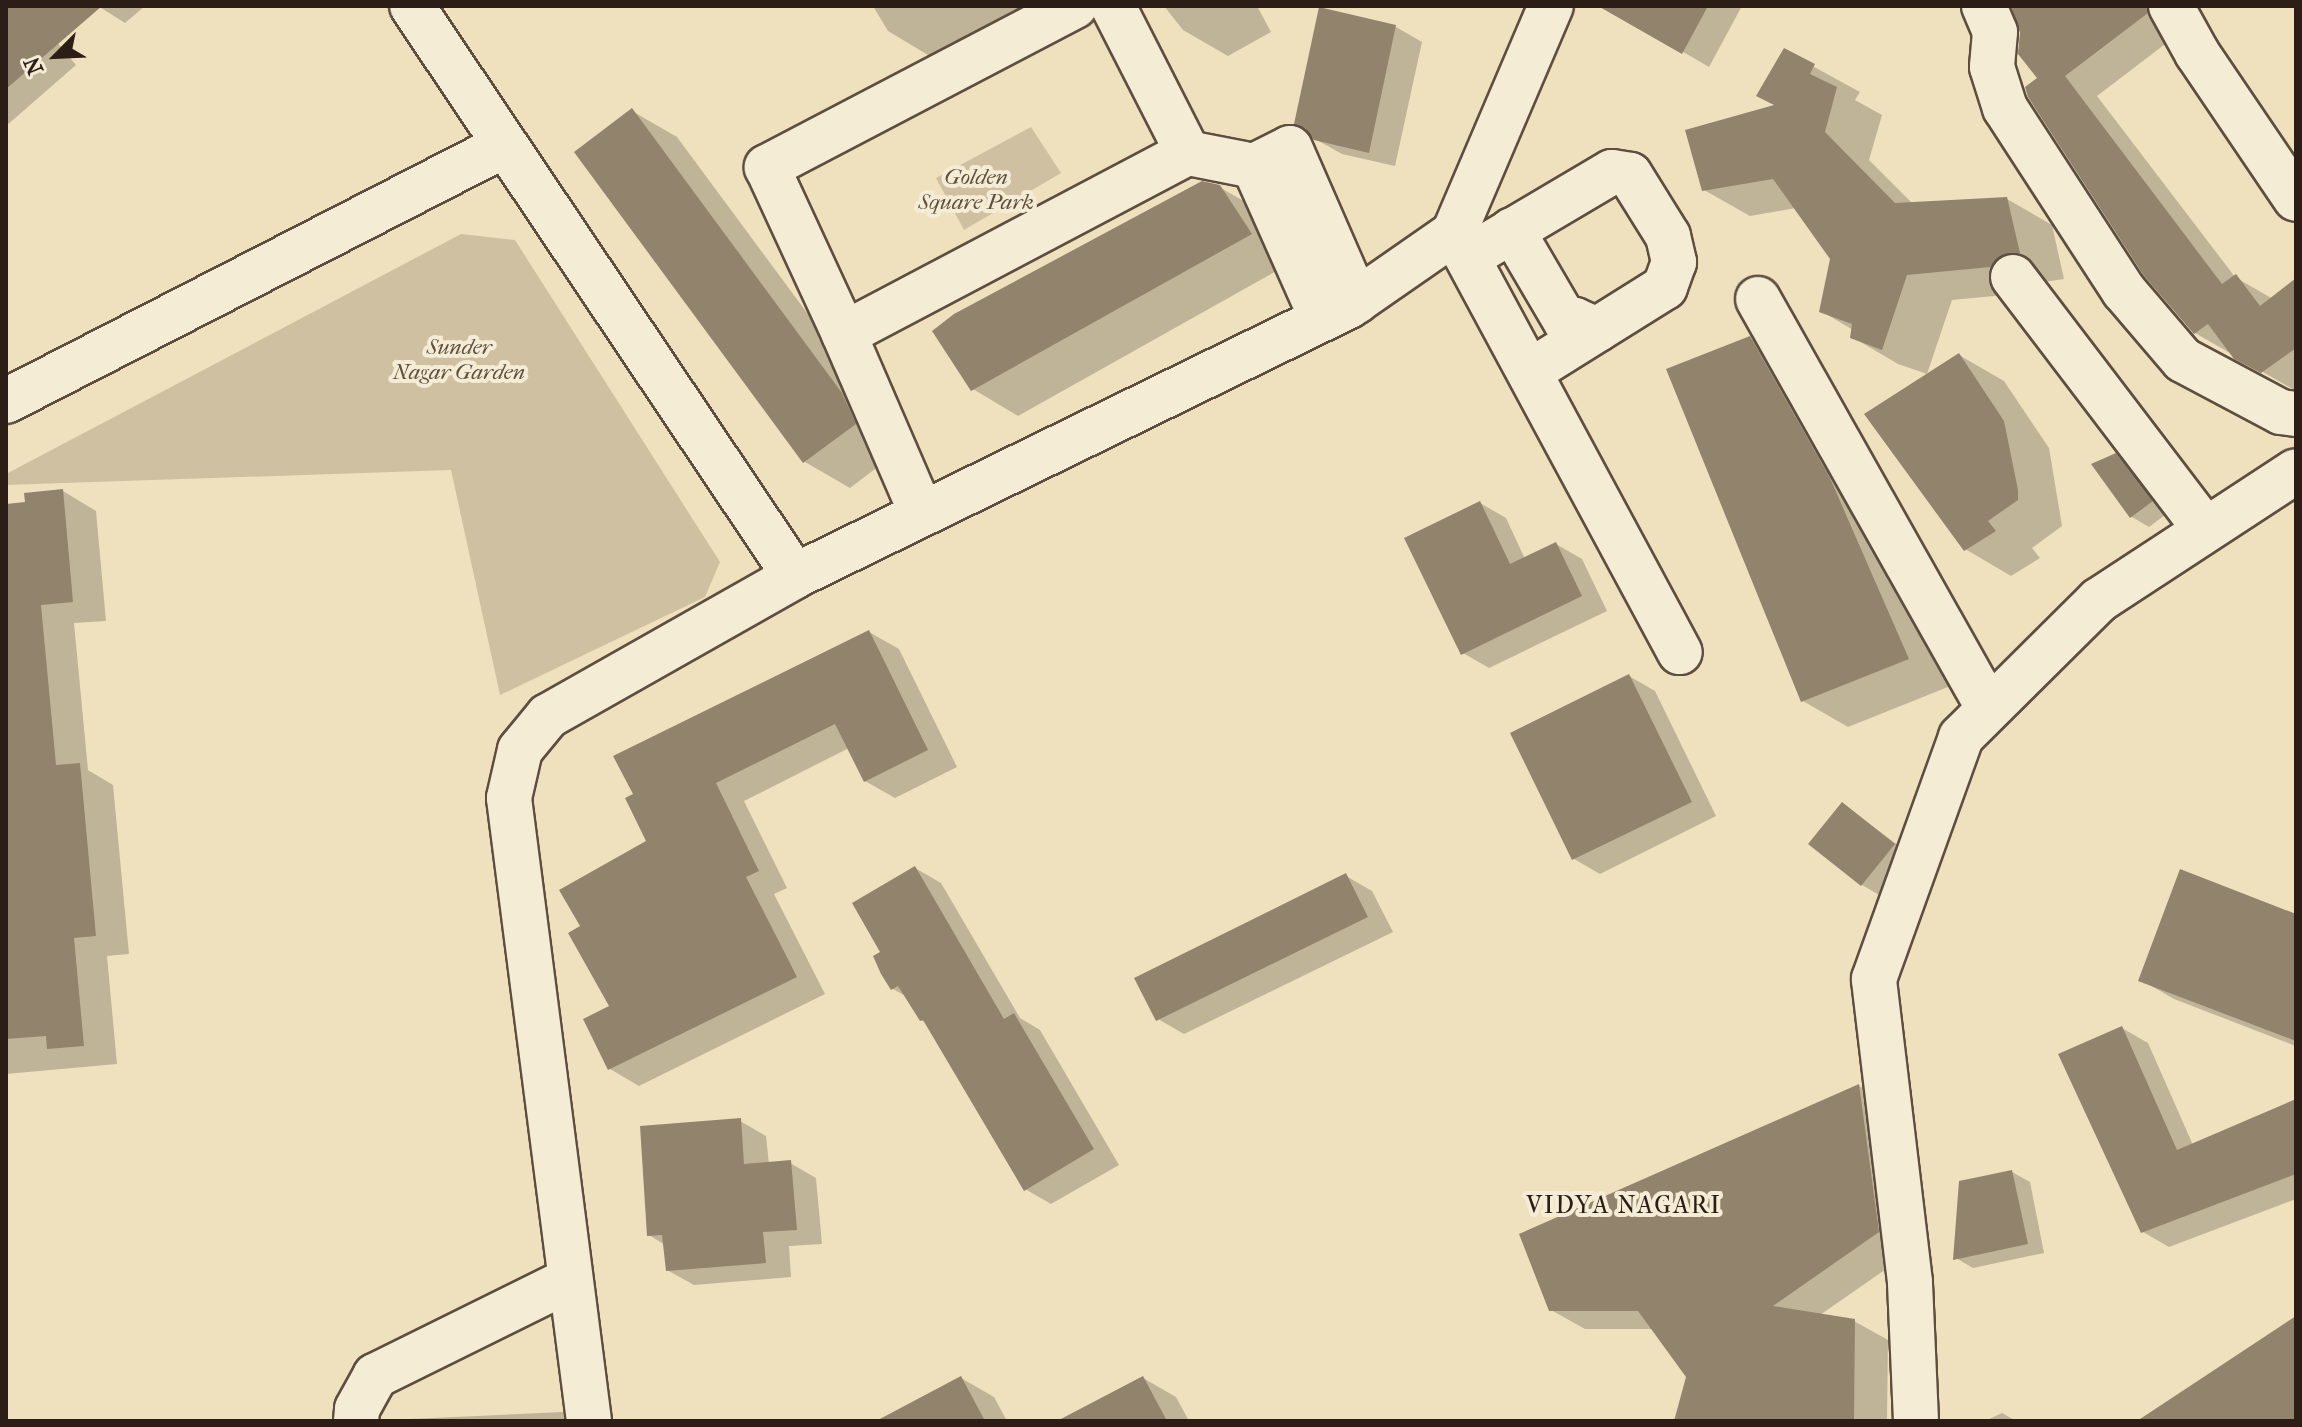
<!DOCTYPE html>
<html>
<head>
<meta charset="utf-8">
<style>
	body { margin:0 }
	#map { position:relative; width:2302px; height:1427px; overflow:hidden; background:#f0e1be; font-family:"IM FELL French Canon",serif }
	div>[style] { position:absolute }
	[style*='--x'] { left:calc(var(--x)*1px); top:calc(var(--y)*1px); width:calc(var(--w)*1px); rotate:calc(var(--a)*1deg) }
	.green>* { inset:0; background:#cfc0a1 }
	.shadow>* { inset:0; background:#0003 }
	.building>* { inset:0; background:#92836d }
	.roads { filter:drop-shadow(2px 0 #5d4e40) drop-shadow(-2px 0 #5d4e40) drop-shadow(0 2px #5d4e40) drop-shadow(0 -2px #5d4e40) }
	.minor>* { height:44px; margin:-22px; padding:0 22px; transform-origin:22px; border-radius:22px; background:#f5ecd5 }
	span { translate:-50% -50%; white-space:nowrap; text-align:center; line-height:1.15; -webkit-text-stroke:8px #f5ecd5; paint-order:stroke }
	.park-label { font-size:22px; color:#5d4e40; font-style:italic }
	.neighbourhood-label { font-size:24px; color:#2c1d16; letter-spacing:2px }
	.frame { position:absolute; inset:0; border:8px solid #2c1d16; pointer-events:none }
	.north { position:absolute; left:16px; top:16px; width:80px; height:80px; -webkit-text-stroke:6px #f5ecd5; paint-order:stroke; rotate:246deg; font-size:22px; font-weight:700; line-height:32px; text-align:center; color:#2c1d16 }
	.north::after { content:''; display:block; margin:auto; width:28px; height:36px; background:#2c1d16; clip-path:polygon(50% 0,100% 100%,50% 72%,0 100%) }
</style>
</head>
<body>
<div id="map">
	<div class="green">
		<div style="clip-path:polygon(1031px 127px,1061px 173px,964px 230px,936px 178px)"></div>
		<div style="clip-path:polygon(461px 234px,515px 240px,720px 562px,705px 597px,500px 695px,451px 470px,6px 485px,6px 474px)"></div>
	</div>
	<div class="shadow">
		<div style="clip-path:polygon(6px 6px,21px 6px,32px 12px,76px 65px,6px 126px)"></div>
		<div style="clip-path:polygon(98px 6px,145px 6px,125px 23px)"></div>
		<div style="clip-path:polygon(873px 6px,1041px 6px,933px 58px,888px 31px)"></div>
		<div style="clip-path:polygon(1164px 6px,1257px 6px,1271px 32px,1228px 56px,1183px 30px)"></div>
		<div style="clip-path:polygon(1604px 6px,1742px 6px,1709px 67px)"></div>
		<div style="clip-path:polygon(2013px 6px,2187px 6px,2181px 32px,2097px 96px,2235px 277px,2273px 299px,2296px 281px,2296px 391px,2195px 333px,2039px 78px)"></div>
		<div style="clip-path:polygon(1320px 10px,1396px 27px,1422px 42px,1395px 166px,1342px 154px,1315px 139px)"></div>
		<div style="clip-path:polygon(1785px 51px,1860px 92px,1855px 100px,1882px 115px,1869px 160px,1913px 204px,2007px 199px,2052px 225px,2064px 279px,2044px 282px,2036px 292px,1952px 300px,1927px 374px,1898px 364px,1852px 337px,1853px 330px,1821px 311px,1832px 258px,1796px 208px,1750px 216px,1704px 190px,1778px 106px)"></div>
		<div style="clip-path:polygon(632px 111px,677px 137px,887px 421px,900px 450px,850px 488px,805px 462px)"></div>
		<div style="clip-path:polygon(1219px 187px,1265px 213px,1296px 260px,1018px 416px,973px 389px)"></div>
		<div style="clip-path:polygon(1750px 338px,1795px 364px,1953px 685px,1848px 727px,1803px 701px)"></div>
		<div style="clip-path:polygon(1959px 355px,2004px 381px,2049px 448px,2062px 526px,2032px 548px,2040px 558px,2011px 576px,1965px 549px)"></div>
		<div style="clip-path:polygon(2116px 456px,2134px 466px,2169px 512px,2149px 527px,2132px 517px)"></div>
		<div style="clip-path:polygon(63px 491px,96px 511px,106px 621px,74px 623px,88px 770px,113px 785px,129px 954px,107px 956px,117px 1064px,6px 1074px,6px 506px,27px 504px)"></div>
		<div style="clip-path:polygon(1480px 503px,1506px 518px,1525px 559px,1556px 544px,1582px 559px,1607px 611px,1489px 668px,1463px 653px)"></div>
		<div style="clip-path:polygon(869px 632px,899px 649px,957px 767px,895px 798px,865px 781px,849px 748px,744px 801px,787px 888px,774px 894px,825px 994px,639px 1086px,610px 1069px,612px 1007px,582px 927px,649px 841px)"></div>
		<div style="clip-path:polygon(1629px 676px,1655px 691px,1716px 816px,1600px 874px,1574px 859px)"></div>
		<div style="clip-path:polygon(1843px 804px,1911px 855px,1879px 895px,1862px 885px)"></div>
		<div style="clip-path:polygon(915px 868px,941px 883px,1020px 1018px,1040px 1030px,1119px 1165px,1051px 1204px,1025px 1189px,928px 1024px,921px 1020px,907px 997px,893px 989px,883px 952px)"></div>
		<div style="clip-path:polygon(1346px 876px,1372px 891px,1393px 932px,1184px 1034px,1158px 1019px)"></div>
		<div style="clip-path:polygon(2296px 916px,2296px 1046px,2174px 999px,2141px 980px)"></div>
		<div style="clip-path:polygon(2122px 1028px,2148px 1043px,2193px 1145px,2296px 1107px,2296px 1199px,2169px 1247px,2143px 1232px)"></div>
		<div style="clip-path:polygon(1859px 1086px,1892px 1105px,1912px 1251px,1820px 1315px,1854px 1321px,1888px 1340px,1887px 1421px,1676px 1421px,1688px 1377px,1653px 1329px,1585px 1329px,1551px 1310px)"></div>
		<div style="clip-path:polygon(740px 1121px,766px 1136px,769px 1164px,790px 1163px,816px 1178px,822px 1244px,789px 1246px,791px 1277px,694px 1285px,667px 1270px,665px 1245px,649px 1235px)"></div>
		<div style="clip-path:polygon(2012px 1172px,2030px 1182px,2044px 1253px,1973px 1268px,1956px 1258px)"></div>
		<div style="clip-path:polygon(961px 1378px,994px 1397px,1007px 1421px,880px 1421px)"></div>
		<div style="clip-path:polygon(1143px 1378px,1176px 1397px,1189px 1421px,1062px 1421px)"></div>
		<div style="clip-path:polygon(562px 1412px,578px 1421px,387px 1421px,387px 1420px)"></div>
		<div style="clip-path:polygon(2002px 1413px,2016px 1421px,1985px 1421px)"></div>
	</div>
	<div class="building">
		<div style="clip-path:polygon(6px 6px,102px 6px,6px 89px)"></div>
		<div style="clip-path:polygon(1598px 6px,1708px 6px,1682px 54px)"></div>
		<div style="clip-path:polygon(2011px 6px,2146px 6px,2148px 13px,2065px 76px,2222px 284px,2236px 274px,2260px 306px,2296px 278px,2296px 348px,2261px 373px,2234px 359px,2208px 324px,2194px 334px,2144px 276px,2028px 97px,2025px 87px,2037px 78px,2018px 54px,2020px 33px)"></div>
		<div style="clip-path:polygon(1319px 7px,1396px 25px,1369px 153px,1314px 140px,1305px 128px,1294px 124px)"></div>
		<div style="clip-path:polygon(1784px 48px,1815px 64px,1810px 74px,1837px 87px,1825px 132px,1895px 203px,2007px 197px,2020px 253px,1999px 257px,1990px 267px,1907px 275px,1882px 350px,1850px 338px,1852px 324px,1819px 312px,1830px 259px,1773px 179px,1702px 191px,1685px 130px,1774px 105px,1756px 96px)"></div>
		<div style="clip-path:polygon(632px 108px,842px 393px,856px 424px,803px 463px,574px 152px)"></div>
		<div style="clip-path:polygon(1202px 181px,1220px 185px,1252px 234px,971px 391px,932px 331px,954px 314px)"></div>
		<div style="clip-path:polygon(1750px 336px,1830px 478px,1909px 659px,1801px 702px,1666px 369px)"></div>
		<div style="clip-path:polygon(1959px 353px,2004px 421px,2018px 490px,2018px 500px,1988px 521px,1996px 531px,1964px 551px,1864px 414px)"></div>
		<div style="clip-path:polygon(2116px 453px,2153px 501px,2130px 518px,2091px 464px)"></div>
		<div style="clip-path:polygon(63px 489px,73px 602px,41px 605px,56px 765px,80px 763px,96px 936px,74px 938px,84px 1046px,47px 1049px,46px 1036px,6px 1039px,6px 504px,25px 502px,24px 493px)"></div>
		<div style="clip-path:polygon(1480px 501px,1510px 564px,1556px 542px,1582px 596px,1461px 655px,1404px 538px)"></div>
		<div style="clip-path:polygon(869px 630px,928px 750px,864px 782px,835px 724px,716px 783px,759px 871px,746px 877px,797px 977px,608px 1070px,583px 1019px,609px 1006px,568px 933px,580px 926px,559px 890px,646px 841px,625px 798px,633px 794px,613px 756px)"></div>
		<div style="clip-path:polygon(1629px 674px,1692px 802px,1572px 860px,1510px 733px)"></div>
		<div style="clip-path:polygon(1842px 802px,1895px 844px,1861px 886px,1808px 844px)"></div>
		<div style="clip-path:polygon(915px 866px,1004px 1019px,1014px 1013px,1094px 1149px,1024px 1191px,923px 1020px,920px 1021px,898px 986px,891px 990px,881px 974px,873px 956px,880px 952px,852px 903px)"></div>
		<div style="clip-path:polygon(2180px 869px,2296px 914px,2296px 1041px,2138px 981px)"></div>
		<div style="clip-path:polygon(1346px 873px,1368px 917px,1156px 1021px,1134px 978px)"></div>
		<div style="clip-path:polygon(2122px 1026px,2177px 1150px,2296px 1099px,2296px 1174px,2141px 1233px,2058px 1054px)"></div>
		<div style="clip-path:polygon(1859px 1084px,1879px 1232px,1773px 1306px,1855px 1319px,1854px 1421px,1674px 1421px,1686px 1377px,1638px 1311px,1549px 1311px,1519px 1234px)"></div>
		<div style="clip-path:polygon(741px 1118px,744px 1164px,791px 1160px,797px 1230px,763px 1232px,766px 1263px,666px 1271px,662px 1235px,647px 1236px,640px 1126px)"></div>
		<div style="clip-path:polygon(2012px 1170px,2028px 1244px,1953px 1260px,1959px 1181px)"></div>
		<div style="clip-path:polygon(2296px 1316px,2296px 1421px,2137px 1421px)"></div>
		<div style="clip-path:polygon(961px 1376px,985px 1421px,876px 1421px)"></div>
		<div style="clip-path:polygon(1143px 1376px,1167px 1421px,1057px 1421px)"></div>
	</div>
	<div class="roads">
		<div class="minor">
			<div style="--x:412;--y:6;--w:687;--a:56.1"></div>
			<div style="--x:1075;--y:6;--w:348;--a:152.4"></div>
			<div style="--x:767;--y:167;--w:184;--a:65.2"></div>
			<div style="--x:844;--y:334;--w:389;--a:-27.8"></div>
			<div style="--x:1188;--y:153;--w:67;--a:11.1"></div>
			<div style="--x:1254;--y:166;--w:40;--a:-26.6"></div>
			<div style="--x:1290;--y:148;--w:167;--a:66.4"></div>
			<div style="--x:1113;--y:6;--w:165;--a:63"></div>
			<div style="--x:1984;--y:6;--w:28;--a:67"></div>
			<div style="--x:1995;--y:32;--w:35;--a:95"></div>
			<div style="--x:1992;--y:67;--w:43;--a:72.4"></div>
			<div style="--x:2005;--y:108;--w:218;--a:57"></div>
			<div style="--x:2124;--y:291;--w:91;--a:49.5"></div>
			<div style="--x:2183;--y:360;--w:111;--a:28"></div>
			<div style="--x:2281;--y:412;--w:15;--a:8"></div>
			<div style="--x:2171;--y:6;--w:54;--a:61"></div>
			<div style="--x:2197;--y:53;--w:176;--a:55.9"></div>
			<div style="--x:1254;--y:166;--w:167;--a:66"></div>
			<div style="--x:1512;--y:230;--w:107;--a:59.6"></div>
			<div style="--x:1566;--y:322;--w:9;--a:-13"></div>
			<div style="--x:1575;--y:320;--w:24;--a:24"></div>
			<div style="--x:1454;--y:233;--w:476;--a:61.7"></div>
			<div style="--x:1468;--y:257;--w:167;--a:-30.6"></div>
			<div style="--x:1612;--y:172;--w:18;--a:9"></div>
			<div style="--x:1630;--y:175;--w:72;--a:58.1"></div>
			<div style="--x:1668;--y:236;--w:27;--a:77"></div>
			<div style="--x:1674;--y:262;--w:27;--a:110"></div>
			<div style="--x:1665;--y:287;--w:160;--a:148"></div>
			<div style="--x:2013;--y:277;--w:317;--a:52.7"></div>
			<div style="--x:1758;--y:299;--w:468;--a:60.6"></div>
			<div style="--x:844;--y:334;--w:196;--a:66.6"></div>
			<div style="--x:6;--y:401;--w:561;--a:-27.16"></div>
			<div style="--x:356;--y:1421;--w:12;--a:-85"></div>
			<div style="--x:357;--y:1409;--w:38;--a:-61"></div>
			<div style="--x:375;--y:1376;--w:216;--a:-26.3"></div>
			<div style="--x:589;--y:1421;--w:628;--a:-97.32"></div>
			<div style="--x:509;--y:798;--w:49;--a:-77.1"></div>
			<div style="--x:520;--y:750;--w:44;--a:-50.5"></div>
			<div style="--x:548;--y:716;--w:284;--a:-29.5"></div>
			<div style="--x:795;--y:576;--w:616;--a:-25.98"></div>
			<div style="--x:1349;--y:306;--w:128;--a:-34.8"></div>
			<div style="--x:1454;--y:233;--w:247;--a:-66.9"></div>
			<div style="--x:1916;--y:1421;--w:139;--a:-92.5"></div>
			<div style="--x:1910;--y:1282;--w:305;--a:-96.8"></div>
			<div style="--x:1874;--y:979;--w:257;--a:-70.2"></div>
			<div style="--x:1961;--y:737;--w:194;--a:-44.8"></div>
			<div style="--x:2099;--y:600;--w:235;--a:-33.2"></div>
		</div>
	</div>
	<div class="park-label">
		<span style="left:976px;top:190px">Golden<br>Square Park</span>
		<span style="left:459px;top:360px">Sunder<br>Nagar Garden</span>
	</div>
	<div class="neighbourhood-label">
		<span style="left:1624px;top:1206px">VIDYA NAGARI</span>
	</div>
	<div class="frame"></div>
	<div class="north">N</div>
</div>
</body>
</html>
